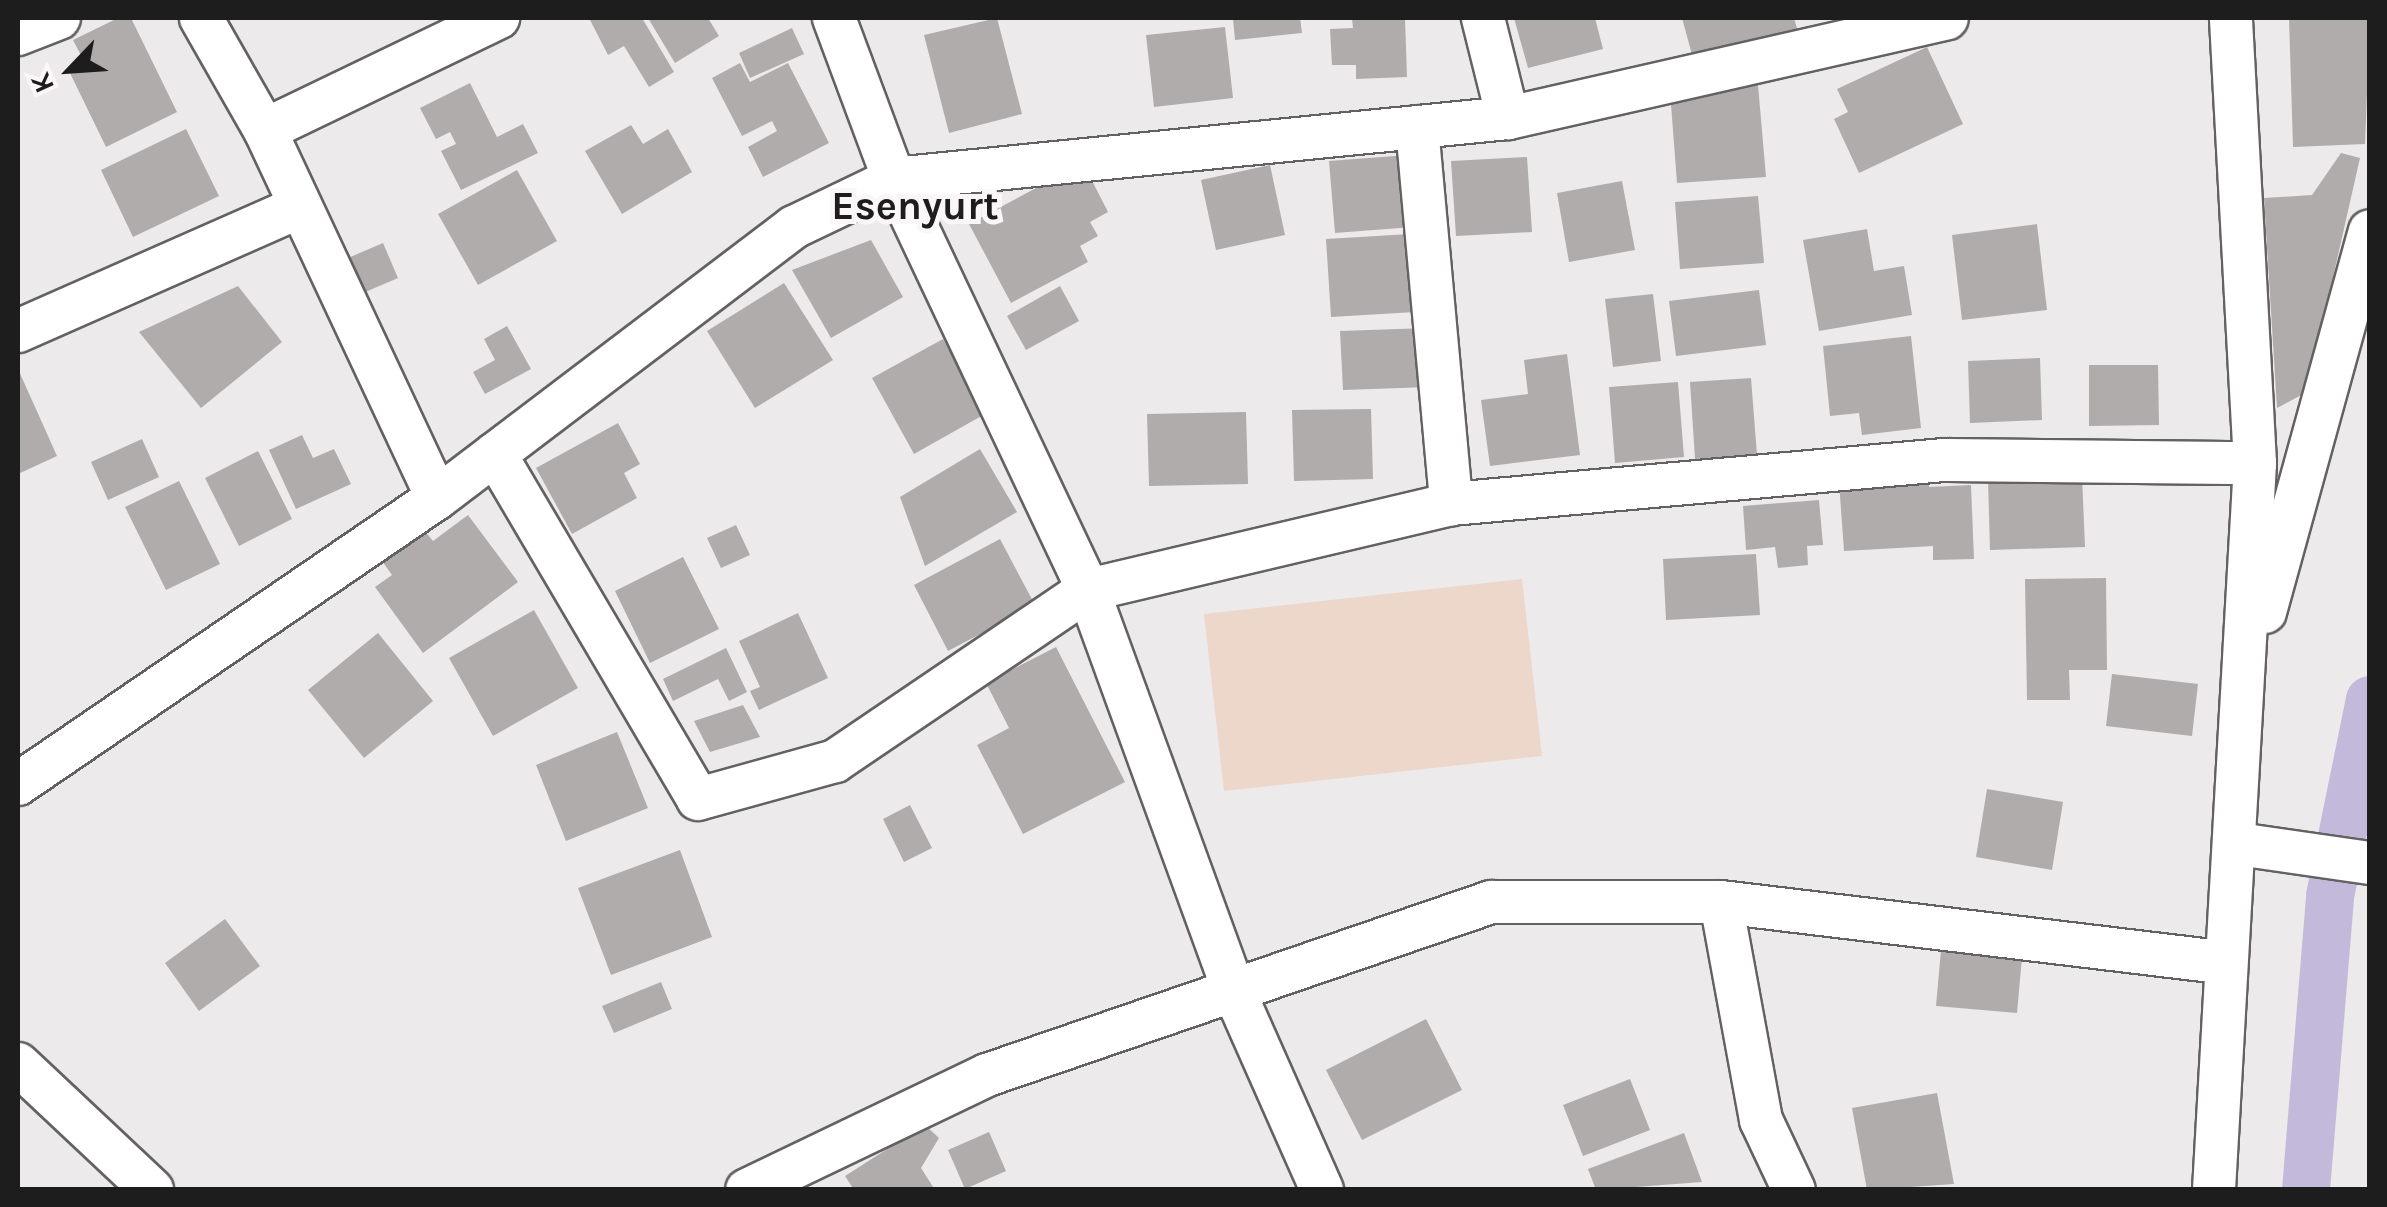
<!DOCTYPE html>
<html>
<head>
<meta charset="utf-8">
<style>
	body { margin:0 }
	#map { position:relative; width:2387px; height:1207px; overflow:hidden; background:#edeaeb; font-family:Karla,sans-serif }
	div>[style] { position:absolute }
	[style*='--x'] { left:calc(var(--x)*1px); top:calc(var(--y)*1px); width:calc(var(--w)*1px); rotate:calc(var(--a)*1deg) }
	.green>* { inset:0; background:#edd7cb }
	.canal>* { height:48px; margin:-24px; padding:0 24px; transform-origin:24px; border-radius:24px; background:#c3badb }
	.building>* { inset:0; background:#b0acac }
	.roads { filter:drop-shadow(2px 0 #646162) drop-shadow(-2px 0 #646162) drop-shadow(0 2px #646162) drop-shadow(0 -2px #646162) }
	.street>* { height:42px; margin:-21px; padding:0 21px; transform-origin:21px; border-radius:21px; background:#fff }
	span { translate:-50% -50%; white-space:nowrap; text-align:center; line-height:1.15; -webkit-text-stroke:10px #fbf7f8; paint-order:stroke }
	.district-label { font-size:40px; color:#1e1d1d; font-weight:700 }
	.frame { position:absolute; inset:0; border:20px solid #1e1d1d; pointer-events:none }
	.north { position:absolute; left:20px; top:20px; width:100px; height:100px; -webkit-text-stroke:8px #fbf7f8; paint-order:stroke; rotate:245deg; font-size:28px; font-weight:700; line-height:40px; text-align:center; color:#1e1d1d }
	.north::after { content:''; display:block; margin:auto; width:35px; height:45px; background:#1e1d1d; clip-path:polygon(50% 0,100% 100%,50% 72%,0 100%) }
</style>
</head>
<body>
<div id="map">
	<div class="green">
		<div style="clip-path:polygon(1522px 579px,1542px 756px,1224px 791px,1204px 614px)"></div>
	</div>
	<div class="canal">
		<div style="--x:2306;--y:1190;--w:295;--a:-85.3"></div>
		<div style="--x:2330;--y:896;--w:200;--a:-78.5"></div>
	</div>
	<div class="building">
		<div style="clip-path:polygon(118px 18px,131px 18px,177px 112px,106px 147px,70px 73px,86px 65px,73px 40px)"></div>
		<div style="clip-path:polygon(589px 18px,642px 18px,674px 72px,649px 87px,624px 46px,608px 55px)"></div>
		<div style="clip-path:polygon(648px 18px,708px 18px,719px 36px,675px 63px)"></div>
		<div style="clip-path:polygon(997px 18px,1022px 114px,949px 133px,924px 35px)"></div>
		<div style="clip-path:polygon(1233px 18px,1300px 18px,1302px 33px,1235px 40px)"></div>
		<div style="clip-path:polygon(1352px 18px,1405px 18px,1407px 77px,1356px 79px,1356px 65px,1332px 65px,1330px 29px,1353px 28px)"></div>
		<div style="clip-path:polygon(1514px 18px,1595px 18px,1603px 49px,1528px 68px)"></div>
		<div style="clip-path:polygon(1682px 18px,1794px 18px,1799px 35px,1694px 62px)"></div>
		<div style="clip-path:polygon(2289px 18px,2370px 18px,2365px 144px,2293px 147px)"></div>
		<div style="clip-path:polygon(1225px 27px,1233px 98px,1154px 107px,1146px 35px)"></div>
		<div style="clip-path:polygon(792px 28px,804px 54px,750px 78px,739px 53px)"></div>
		<div style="clip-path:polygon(1927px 47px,1963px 124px,1859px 173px,1834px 119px,1848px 112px,1837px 89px)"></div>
		<div style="clip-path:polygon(740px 63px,750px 82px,788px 63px,829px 143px,763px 177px,748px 147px,777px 131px,772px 121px,742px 136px,712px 78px)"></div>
		<div style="clip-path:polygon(470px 83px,497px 137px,523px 124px,538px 153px,461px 190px,441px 151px,456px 144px,450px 132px,436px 139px,420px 108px)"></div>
		<div style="clip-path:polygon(1758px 85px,1766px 177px,1677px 183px,1670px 91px)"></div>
		<div style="clip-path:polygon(631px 125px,643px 144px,668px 129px,692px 172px,622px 214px,585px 151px)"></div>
		<div style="clip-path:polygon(186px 129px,219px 196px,133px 237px,101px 170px)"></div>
		<div style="clip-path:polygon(2341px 153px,2360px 158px,2307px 392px,2277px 408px,2264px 198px,2312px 195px)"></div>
		<div style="clip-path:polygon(1408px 155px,1413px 227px,1335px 233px,1329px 161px)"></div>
		<div style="clip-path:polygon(1527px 157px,1532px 232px,1456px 236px,1451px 161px)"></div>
		<div style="clip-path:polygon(1083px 163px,1108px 212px,1090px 222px,1098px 236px,1080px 246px,1088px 262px,1011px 303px,969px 224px)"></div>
		<div style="clip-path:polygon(1270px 165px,1285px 235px,1216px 250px,1201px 180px)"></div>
		<div style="clip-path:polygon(517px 170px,557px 241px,478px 285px,438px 214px)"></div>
		<div style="clip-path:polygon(1622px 181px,1635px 250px,1569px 262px,1557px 193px)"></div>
		<div style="clip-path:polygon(1758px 196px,1764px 263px,1680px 269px,1675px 202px)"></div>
		<div style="clip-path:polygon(2037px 224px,2047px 310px,1962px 320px,1952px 235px)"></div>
		<div style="clip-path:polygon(1867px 229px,1874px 271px,1904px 266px,1912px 315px,1819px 331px,1803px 240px)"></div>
		<div style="clip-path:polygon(1410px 234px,1415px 312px,1331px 317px,1326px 239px)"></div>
		<div style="clip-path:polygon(871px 240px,903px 297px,831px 338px,792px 270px)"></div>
		<div style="clip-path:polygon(383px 243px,398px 278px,363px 293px,348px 258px)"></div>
		<div style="clip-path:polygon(784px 283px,833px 360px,755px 408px,707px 331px)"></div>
		<div style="clip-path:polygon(238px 286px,282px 342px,201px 408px,139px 332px)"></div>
		<div style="clip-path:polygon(1060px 286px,1079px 321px,1026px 350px,1007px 316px)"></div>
		<div style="clip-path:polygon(1759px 290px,1766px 345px,1676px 356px,1669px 301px)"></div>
		<div style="clip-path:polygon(1653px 294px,1661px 361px,1613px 367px,1605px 299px)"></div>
		<div style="clip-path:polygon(507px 326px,531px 369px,485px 394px,473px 372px,495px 360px,484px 339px)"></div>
		<div style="clip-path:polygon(1427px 328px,1429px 387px,1343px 390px,1340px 331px)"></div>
		<div style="clip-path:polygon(1911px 336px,1921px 428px,1862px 435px,1859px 413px,1830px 416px,1823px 346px)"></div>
		<div style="clip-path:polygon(943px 339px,985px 414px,914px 454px,872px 378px)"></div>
		<div style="clip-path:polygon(1567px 354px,1580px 455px,1490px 466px,1481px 400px,1528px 394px,1524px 360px)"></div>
		<div style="clip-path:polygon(2040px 358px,2042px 420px,1970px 423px,1968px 361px)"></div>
		<div style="clip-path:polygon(2089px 365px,2158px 365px,2159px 425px,2089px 426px)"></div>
		<div style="clip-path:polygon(18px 369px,57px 456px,18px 474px)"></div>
		<div style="clip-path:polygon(1751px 378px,1757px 455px,1695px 459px,1690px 382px)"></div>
		<div style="clip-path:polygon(1678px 382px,1684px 457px,1615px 463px,1609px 387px)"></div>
		<div style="clip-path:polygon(1371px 409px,1373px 479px,1294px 481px,1292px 410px)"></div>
		<div style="clip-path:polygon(1246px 412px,1248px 484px,1149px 486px,1147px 414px)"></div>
		<div style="clip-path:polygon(618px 423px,640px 464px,624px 473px,637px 498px,572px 534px,536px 468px)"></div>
		<div style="clip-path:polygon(302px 435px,313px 458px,334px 449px,351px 484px,296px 509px,269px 450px)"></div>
		<div style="clip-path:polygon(142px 439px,159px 477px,108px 500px,91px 462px)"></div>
		<div style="clip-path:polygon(980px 449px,1017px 512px,925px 566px,900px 497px)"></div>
		<div style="clip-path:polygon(258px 451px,292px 519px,239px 546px,205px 478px)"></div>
		<div style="clip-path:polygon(2082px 476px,2085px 547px,1990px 550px,1988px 479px)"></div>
		<div style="clip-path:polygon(1929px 478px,1929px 487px,1971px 485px,1974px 559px,1933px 560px,1933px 546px,1844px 551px,1839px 482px)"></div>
		<div style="clip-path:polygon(179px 481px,220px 564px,166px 590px,125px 507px)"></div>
		<div style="clip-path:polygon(1819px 500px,1823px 545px,1807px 546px,1808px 565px,1778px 568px,1775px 547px,1746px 550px,1743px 506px)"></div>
		<div style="clip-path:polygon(468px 515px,518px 582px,423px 653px,375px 587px,392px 575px,382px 561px,424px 530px,433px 541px)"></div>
		<div style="clip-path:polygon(736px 525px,750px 555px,721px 568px,707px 538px)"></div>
		<div style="clip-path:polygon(1000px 539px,1035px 605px,948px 651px,914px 585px)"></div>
		<div style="clip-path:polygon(1756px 554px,1760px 615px,1666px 620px,1663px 559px)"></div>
		<div style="clip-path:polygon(683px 557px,719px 629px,650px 663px,615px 591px)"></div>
		<div style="clip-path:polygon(2106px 578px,2107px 670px,2069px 670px,2070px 700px,2027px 700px,2025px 579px)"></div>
		<div style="clip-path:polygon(534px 610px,578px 688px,493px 736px,449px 658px)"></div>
		<div style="clip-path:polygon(798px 613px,828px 678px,759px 710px,750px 691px,760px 687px,739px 641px)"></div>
		<div style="clip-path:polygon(378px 633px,433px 701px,364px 758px,308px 690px)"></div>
		<div style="clip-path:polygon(1056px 647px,1125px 782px,1023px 834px,977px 745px,1009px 728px,986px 683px)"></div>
		<div style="clip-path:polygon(726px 648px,747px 692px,729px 701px,718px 679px,673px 701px,663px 679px)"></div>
		<div style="clip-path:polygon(2112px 674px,2198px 684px,2192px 736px,2106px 726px)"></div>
		<div style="clip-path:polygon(743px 705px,760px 737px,710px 752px,694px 721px)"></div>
		<div style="clip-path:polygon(617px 732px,648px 808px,566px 841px,536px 765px)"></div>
		<div style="clip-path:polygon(1987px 789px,2063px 802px,2052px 870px,1976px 857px)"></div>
		<div style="clip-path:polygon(910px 805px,932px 848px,904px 862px,883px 819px)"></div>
		<div style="clip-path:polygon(680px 850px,712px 937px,611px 975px,578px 888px)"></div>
		<div style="clip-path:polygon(225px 919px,260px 966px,199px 1011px,165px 963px)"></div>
		<div style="clip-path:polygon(1942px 939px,2023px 946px,2017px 1013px,1936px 1006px)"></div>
		<div style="clip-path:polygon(661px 982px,672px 1009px,614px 1033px,602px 1006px)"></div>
		<div style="clip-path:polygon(1426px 1019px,1462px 1090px,1362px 1140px,1326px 1070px)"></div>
		<div style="clip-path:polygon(1630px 1079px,1650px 1130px,1583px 1156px,1563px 1105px)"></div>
		<div style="clip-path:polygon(1937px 1093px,1954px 1184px,1867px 1190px,1852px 1108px)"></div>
		<div style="clip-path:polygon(925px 1125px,939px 1138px,921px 1168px,935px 1190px,854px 1190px,845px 1176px)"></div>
		<div style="clip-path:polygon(989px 1132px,1006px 1171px,965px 1189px,948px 1150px)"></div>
		<div style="clip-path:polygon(1684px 1133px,1702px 1182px,1596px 1190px,1588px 1169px)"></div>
	</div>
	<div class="roads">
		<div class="street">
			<div style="--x:201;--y:18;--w:129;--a:60.3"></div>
			<div style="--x:265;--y:130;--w:406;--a:64.9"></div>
			<div style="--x:834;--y:18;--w:172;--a:69.6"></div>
			<div style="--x:894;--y:179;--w:454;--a:64.7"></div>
			<div style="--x:1088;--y:590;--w:425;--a:70"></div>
			<div style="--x:1233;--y:989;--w:220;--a:66.1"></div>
			<div style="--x:1483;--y:18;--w:103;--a:76"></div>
			<div style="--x:18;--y:34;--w:44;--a:-21.3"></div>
			<div style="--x:1417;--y:127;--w:379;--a:84.8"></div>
			<div style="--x:265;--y:130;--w:259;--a:-25.7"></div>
			<div style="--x:18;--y:331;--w:303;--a:-23.8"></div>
			<div style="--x:495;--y:454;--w:400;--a:59.5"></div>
			<div style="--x:698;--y:799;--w:142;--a:-15.5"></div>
			<div style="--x:835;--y:761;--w:305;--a:-34.1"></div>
			<div style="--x:1088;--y:590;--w:373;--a:-13.3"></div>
			<div style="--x:1451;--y:504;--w:497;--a:-5.1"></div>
			<div style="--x:1946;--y:460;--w:309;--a:0.6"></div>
			<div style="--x:2265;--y:612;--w:395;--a:-74.6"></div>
			<div style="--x:18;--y:784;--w:507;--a:-34.32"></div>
			<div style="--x:437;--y:498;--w:448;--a:-37.2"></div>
			<div style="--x:794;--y:227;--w:111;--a:-25.6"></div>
			<div style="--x:894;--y:179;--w:617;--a:-5.67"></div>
			<div style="--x:1508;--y:118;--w:450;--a:-12.8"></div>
			<div style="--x:2238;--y:844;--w:133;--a:8.2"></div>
			<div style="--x:1721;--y:902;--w:222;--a:79.6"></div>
			<div style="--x:1761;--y:1120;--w:77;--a:64.8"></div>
			<div style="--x:18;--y:1064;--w:184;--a:43.2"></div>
			<div style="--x:747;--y:1190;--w:266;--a:-25.6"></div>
			<div style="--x:987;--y:1075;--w:533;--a:-18.94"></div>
			<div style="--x:1491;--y:902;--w:230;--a:0"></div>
			<div style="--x:1721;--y:902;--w:503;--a:6.86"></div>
			<div style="--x:2214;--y:1190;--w:728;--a:-86.77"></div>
			<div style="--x:2255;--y:463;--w:446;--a:-93.1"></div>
		</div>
	</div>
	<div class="district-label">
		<span style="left:915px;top:206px">Esenyurt</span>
	</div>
	<div class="frame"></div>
	<div class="north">K</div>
</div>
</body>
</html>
